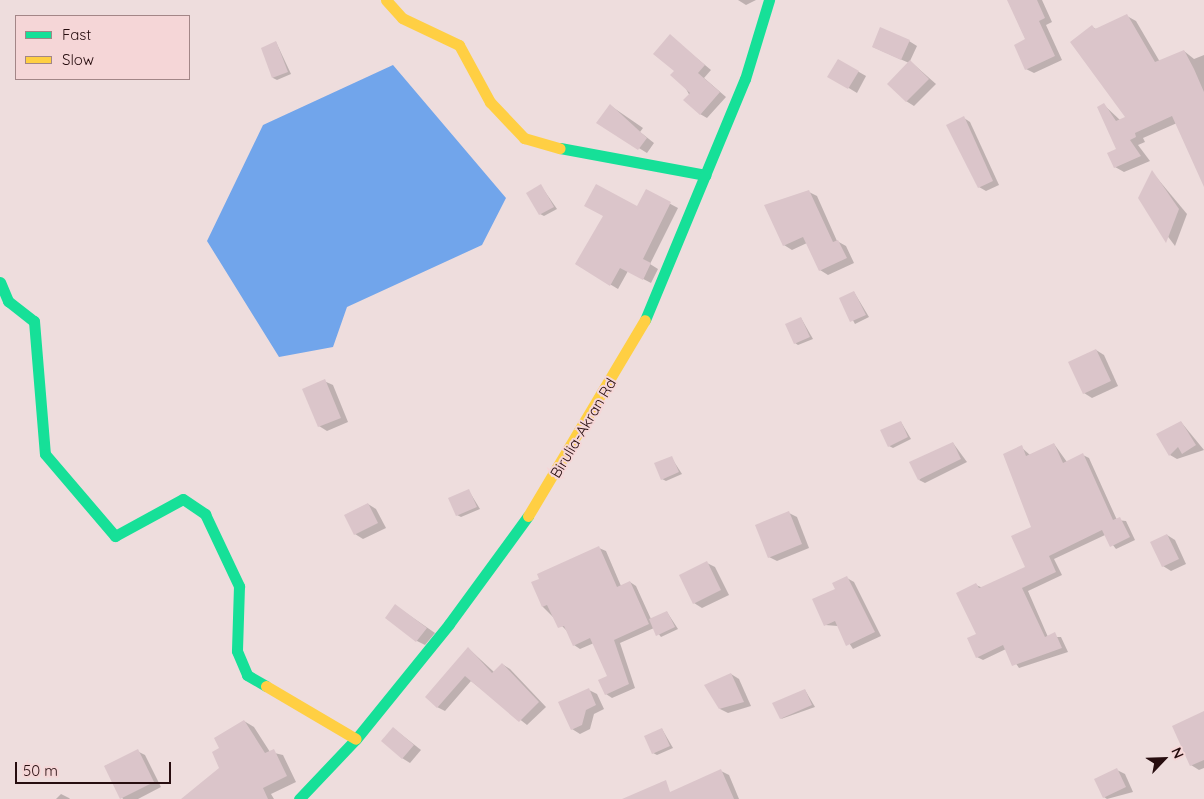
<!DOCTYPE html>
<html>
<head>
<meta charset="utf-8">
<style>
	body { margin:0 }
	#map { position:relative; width:1204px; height:799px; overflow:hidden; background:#edd; font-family:Quicksand,sans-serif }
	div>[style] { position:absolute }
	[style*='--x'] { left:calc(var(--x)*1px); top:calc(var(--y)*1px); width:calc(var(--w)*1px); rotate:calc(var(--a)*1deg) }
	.water>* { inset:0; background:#71a5eb }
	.shadow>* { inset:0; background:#0003 }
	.building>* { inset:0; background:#dbc5ca }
	.fast>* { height:11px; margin:-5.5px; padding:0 5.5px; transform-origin:5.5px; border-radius:5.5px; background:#16e098 }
	.slow>* { height:11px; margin:-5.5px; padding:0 5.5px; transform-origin:5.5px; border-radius:5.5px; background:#ffcf43 }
	span { translate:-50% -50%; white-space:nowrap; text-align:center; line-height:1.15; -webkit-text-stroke:4px #f5d6d7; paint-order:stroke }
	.street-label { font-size:15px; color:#270d0f }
	.legend { position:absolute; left:15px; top:15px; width:175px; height:65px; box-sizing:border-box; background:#f5d6d7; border:1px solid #a38687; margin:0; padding:6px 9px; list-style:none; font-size:15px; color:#270d0f }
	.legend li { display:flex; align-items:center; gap:10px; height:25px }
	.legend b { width:25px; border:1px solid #a38687 }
	.north { position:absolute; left:1139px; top:734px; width:50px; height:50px; -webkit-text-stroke:4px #f5d6d7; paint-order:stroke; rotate:66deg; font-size:14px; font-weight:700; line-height:20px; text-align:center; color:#270d0f }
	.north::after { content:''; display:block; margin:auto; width:18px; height:22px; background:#270d0f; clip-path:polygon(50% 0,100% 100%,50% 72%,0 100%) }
	.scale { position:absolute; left:15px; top:762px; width:156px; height:22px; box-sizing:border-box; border:2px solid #270d0f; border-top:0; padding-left:6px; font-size:15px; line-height:18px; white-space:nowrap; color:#270d0f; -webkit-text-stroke:4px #f5d6d7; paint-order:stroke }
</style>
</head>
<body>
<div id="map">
	<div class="water">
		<div style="clip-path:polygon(393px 65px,506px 198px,482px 245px,347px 307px,333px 347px,279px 357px,207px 241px,263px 125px)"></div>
	</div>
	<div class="shadow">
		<div style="clip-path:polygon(738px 0,756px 0,746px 5px)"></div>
		<div style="clip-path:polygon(1008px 0,1042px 0,1052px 22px,1046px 25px,1062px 60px,1034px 73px,1026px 69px,1026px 40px)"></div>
		<div style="clip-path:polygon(1127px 16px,1136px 21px,1160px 62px,1184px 51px,1194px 59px,1204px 55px,1204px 184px,1177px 123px,1143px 138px,1145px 142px,1138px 145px,1150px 161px,1124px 172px,1115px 167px,1117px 150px,1104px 105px,1120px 120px,1127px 117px,1092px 27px,1096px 29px)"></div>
		<div style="clip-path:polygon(670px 36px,711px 70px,704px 78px,726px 97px,707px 118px,700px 114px,676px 71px)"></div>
		<div style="clip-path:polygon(909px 41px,917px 46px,910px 61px,936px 84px,914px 106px,906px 101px,909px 63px,873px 47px)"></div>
		<div style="clip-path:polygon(276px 42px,291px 74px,277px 80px,273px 78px)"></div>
		<div style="clip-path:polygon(838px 60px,866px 76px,857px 93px,829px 76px)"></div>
		<div style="clip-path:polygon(611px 106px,643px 128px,640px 132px,654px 143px,647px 153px,598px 123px)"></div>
		<div style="clip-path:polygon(964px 118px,970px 122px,999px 185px,986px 191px,979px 187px)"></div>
		<div style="clip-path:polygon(1152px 172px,1187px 214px,1175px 246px,1139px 198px)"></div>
		<div style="clip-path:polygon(541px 186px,557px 209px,544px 216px,540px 214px)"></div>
		<div style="clip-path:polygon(646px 191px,678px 208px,650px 264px,658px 269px,651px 283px,628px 271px,618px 289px,576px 264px,638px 207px)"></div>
		<div style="clip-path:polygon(809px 192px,817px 196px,837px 241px,846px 246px,854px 263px,828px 275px,820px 270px,807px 243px,792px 250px,784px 245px)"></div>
		<div style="clip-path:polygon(854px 292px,869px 317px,855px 324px,841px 299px)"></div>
		<div style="clip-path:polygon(801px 318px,813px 339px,798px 345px,795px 343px)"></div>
		<div style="clip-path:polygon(1096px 350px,1104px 355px,1118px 386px,1092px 398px,1084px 393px)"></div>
		<div style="clip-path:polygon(324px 381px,333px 385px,348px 422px,327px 431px,319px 426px)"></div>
		<div style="clip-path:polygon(901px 422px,911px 439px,893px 448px,889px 446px)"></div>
		<div style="clip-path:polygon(1181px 422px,1204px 450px,1177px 459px,1170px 455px)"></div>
		<div style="clip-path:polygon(953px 443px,967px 462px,925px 483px,919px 480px)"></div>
		<div style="clip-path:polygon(1054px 444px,1067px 462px,1083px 455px,1089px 458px,1117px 520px,1126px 521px,1135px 540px,1116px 549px,1105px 535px,1054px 559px,1062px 575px,1028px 591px,1048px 637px,1061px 637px,1068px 652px,1019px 668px,1006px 649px,983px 660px,977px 657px,976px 585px,983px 588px,1027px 568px,1032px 528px,1021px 447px,1030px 455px)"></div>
		<div style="clip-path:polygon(671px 457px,682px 474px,666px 481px,662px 479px)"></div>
		<div style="clip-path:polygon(469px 491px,480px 509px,461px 517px,457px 515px)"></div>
		<div style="clip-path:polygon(368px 504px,376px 509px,386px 528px,363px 539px,355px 534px)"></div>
		<div style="clip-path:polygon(789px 513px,797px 517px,809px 548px,777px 561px,769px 557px)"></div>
		<div style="clip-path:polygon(1167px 535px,1175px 540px,1186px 564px,1171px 571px,1163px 566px)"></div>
		<div style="clip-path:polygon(599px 548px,606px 551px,621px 586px,630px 582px,636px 586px,651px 619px,667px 612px,678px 629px,661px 637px,654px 628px,620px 643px,635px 688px,612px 698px,606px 694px,609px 677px,594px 643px,580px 649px,574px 645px,567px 631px,543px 607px,533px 583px)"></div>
		<div style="clip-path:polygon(707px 563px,715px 567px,729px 595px,702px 608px,694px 603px)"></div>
		<div style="clip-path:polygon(847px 578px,854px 582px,881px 636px,853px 649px,838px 626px,825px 625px,836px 590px)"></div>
		<div style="clip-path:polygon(396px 606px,435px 633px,425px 645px,417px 641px)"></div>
		<div style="clip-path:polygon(468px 648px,494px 672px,502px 664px,510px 669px,546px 707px,527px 725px,471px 681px,445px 711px,437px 707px)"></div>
		<div style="clip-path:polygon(731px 674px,739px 679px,751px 706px,728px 713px,720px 709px)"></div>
		<div style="clip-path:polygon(589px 690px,597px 694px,604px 709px,594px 714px,590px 729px,580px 734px,572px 729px)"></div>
		<div style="clip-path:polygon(805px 690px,815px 707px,781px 719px)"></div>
		<div style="clip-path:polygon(1204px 713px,1204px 768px,1199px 770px,1191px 765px)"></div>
		<div style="clip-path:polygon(244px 721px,254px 727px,270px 752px,283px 755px,296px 782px,271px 794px,274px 799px,193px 799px,239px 775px)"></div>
		<div style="clip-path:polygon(393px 728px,421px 750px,410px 763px,402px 758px)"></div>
		<div style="clip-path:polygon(662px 729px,673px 748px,657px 755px,653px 753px)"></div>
		<div style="clip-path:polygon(137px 751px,145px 755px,161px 787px,138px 799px,123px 799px,105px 766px)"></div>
		<div style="clip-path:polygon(1117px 770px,1125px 774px,1133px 792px,1107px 799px,1104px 797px)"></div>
		<div style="clip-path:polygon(721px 771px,729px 775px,739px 799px,665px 799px)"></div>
		<div style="clip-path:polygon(61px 794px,69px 798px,70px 799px,56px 799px)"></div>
	</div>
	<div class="building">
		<div style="clip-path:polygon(1007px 0,1037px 0,1045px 18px,1039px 21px,1055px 56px,1025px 70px,1014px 45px,1025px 39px)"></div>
		<div style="clip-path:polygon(1127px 14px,1155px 62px,1184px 50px,1194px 69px,1204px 92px,1204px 187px,1172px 116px,1135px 133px,1136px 137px,1130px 140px,1141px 156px,1114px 168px,1107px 153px,1116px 149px,1097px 107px,1104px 103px,1116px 121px,1125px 117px,1070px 42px,1092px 25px,1095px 29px)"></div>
		<div style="clip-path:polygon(880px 27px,910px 40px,901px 60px,872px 47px)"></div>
		<div style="clip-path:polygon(670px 34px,705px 65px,698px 73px,720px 92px,700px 115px,683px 100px,690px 93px,670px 75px,674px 71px,653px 54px)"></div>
		<div style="clip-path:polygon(276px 41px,288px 72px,272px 78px,261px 48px)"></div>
		<div style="clip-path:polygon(838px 59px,859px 71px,848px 89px,827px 77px)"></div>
		<div style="clip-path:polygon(910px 60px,929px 79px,906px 102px,887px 84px)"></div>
		<div style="clip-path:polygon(610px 104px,647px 138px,638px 150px,596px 123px)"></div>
		<div style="clip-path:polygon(964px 116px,993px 181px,978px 188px,946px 125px)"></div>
		<div style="clip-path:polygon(1152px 170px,1179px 209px,1166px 243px,1138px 198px)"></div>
		<div style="clip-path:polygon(541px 184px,554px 207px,539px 215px,526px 193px)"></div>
		<div style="clip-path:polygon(596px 184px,637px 206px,646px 189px,671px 202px,643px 259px,651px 263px,643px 280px,620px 268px,610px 286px,575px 264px,603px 216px,584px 206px)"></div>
		<div style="clip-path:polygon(809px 190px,833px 242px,838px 240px,847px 258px,819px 271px,803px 237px,783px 246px,764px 205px)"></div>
		<div style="clip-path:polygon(854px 291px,866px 315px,850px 322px,839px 298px)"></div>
		<div style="clip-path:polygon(801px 317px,810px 337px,794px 344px,785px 324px)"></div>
		<div style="clip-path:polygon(1096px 349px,1111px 381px,1083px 394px,1068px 362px)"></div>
		<div style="clip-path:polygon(325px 379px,341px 418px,318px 427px,302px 389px)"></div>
		<div style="clip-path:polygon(901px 421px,908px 437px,888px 447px,880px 430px)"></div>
		<div style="clip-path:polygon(1181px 421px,1196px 445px,1182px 454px,1178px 447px,1169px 456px,1156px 434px)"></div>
		<div style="clip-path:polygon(953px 442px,961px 459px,918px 480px,909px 462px)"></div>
		<div style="clip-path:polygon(1054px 443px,1063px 463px,1083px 453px,1113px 520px,1120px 517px,1130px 537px,1110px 547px,1102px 530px,1049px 556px,1056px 572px,1022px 588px,1045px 637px,1055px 632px,1062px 648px,1012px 666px,1003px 645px,976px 658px,967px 638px,976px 634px,956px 593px,976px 583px,979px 588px,1025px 567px,1011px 536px,1031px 527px,1003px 454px,1022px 445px,1026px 456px)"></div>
		<div style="clip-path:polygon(672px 456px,679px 472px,661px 480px,654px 463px)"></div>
		<div style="clip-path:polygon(469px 489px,477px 507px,456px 516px,448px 498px)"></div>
		<div style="clip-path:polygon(368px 503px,378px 523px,354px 535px,344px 515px)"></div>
		<div style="clip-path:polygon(789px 511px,802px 544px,768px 558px,755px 525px)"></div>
		<div style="clip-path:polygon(1167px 534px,1179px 559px,1162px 567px,1150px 542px)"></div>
		<div style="clip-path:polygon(599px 546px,617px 587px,630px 581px,649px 624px,614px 640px,629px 684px,605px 695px,598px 680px,607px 676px,590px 638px,573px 646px,564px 626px,558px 628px,547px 605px,542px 607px,531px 582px,539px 579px,537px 574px)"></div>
		<div style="clip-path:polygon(707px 561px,721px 590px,693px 604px,679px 575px)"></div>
		<div style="clip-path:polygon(847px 576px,875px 632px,846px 646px,835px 621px,824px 626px,812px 599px,835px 589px,832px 583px)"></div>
		<div style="clip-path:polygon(395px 604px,427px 628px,416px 642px,385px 618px)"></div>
		<div style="clip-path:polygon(667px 611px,675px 627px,656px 636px,649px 619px)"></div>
		<div style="clip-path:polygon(468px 647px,492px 673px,502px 663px,539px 702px,519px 722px,465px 676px,437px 708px,425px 697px)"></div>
		<div style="clip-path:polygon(731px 673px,744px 702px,719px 709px,704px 685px)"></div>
		<div style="clip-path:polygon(589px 688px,596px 705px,586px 710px,582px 725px,571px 730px,558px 702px)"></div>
		<div style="clip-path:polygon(805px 689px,812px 705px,780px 719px,772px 703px)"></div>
		<div style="clip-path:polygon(1204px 711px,1204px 760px,1190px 766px,1172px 726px)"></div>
		<div style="clip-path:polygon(244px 720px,265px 753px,274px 749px,287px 776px,263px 788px,268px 799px,181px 799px,219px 768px,212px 752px,219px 748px,214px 738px)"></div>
		<div style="clip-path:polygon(393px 727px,414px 745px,402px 759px,381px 741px)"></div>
		<div style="clip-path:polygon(662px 728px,670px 746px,652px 754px,644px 736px)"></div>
		<div style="clip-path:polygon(138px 749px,154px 782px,120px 799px,104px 766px)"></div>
		<div style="clip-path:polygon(1117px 768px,1126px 787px,1103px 798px,1094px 779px)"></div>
		<div style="clip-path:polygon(721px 769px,734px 799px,622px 799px,666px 780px,670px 792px)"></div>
	</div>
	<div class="fast">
		<div style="--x:560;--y:148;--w:148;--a:10.5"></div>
		<div style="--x:0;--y:282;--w:21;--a:67"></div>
		<div style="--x:8;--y:301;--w:33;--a:38"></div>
		<div style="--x:34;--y:321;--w:133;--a:85.3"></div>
		<div style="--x:45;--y:454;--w:108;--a:49.5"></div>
		<div style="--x:115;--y:536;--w:77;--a:-28.6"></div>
		<div style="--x:183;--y:499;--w:27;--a:34"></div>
		<div style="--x:205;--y:514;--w:80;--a:64.7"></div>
		<div style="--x:239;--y:586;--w:65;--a:91.8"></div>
		<div style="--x:237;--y:651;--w:26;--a:67"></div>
		<div style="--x:247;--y:675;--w:22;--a:30"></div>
		<div style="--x:645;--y:320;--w:261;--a:-67.5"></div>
		<div style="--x:745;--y:79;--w:83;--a:-73.1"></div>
		<div style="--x:299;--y:799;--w:83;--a:-46.5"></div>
		<div style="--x:356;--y:739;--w:148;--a:-51"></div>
		<div style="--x:449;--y:624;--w:134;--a:-53.8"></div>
	</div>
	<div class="slow">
		<div style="--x:386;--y:0;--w:24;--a:48"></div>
		<div style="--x:402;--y:18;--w:63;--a:25.3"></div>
		<div style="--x:459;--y:45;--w:65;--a:61.5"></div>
		<div style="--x:490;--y:102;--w:50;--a:46.6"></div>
		<div style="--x:524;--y:138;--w:37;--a:16"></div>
		<div style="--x:528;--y:516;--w:228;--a:-59.2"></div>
		<div style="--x:266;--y:686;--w:104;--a:30.5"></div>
	</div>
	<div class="street-label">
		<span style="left:583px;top:428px;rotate:-59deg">Birulia-Akran Rd</span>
	</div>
	<ul class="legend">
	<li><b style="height:6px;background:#16e098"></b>Fast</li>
	<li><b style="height:6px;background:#ffcf43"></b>Slow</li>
	</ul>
	<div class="north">N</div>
	<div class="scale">50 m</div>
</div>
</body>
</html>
